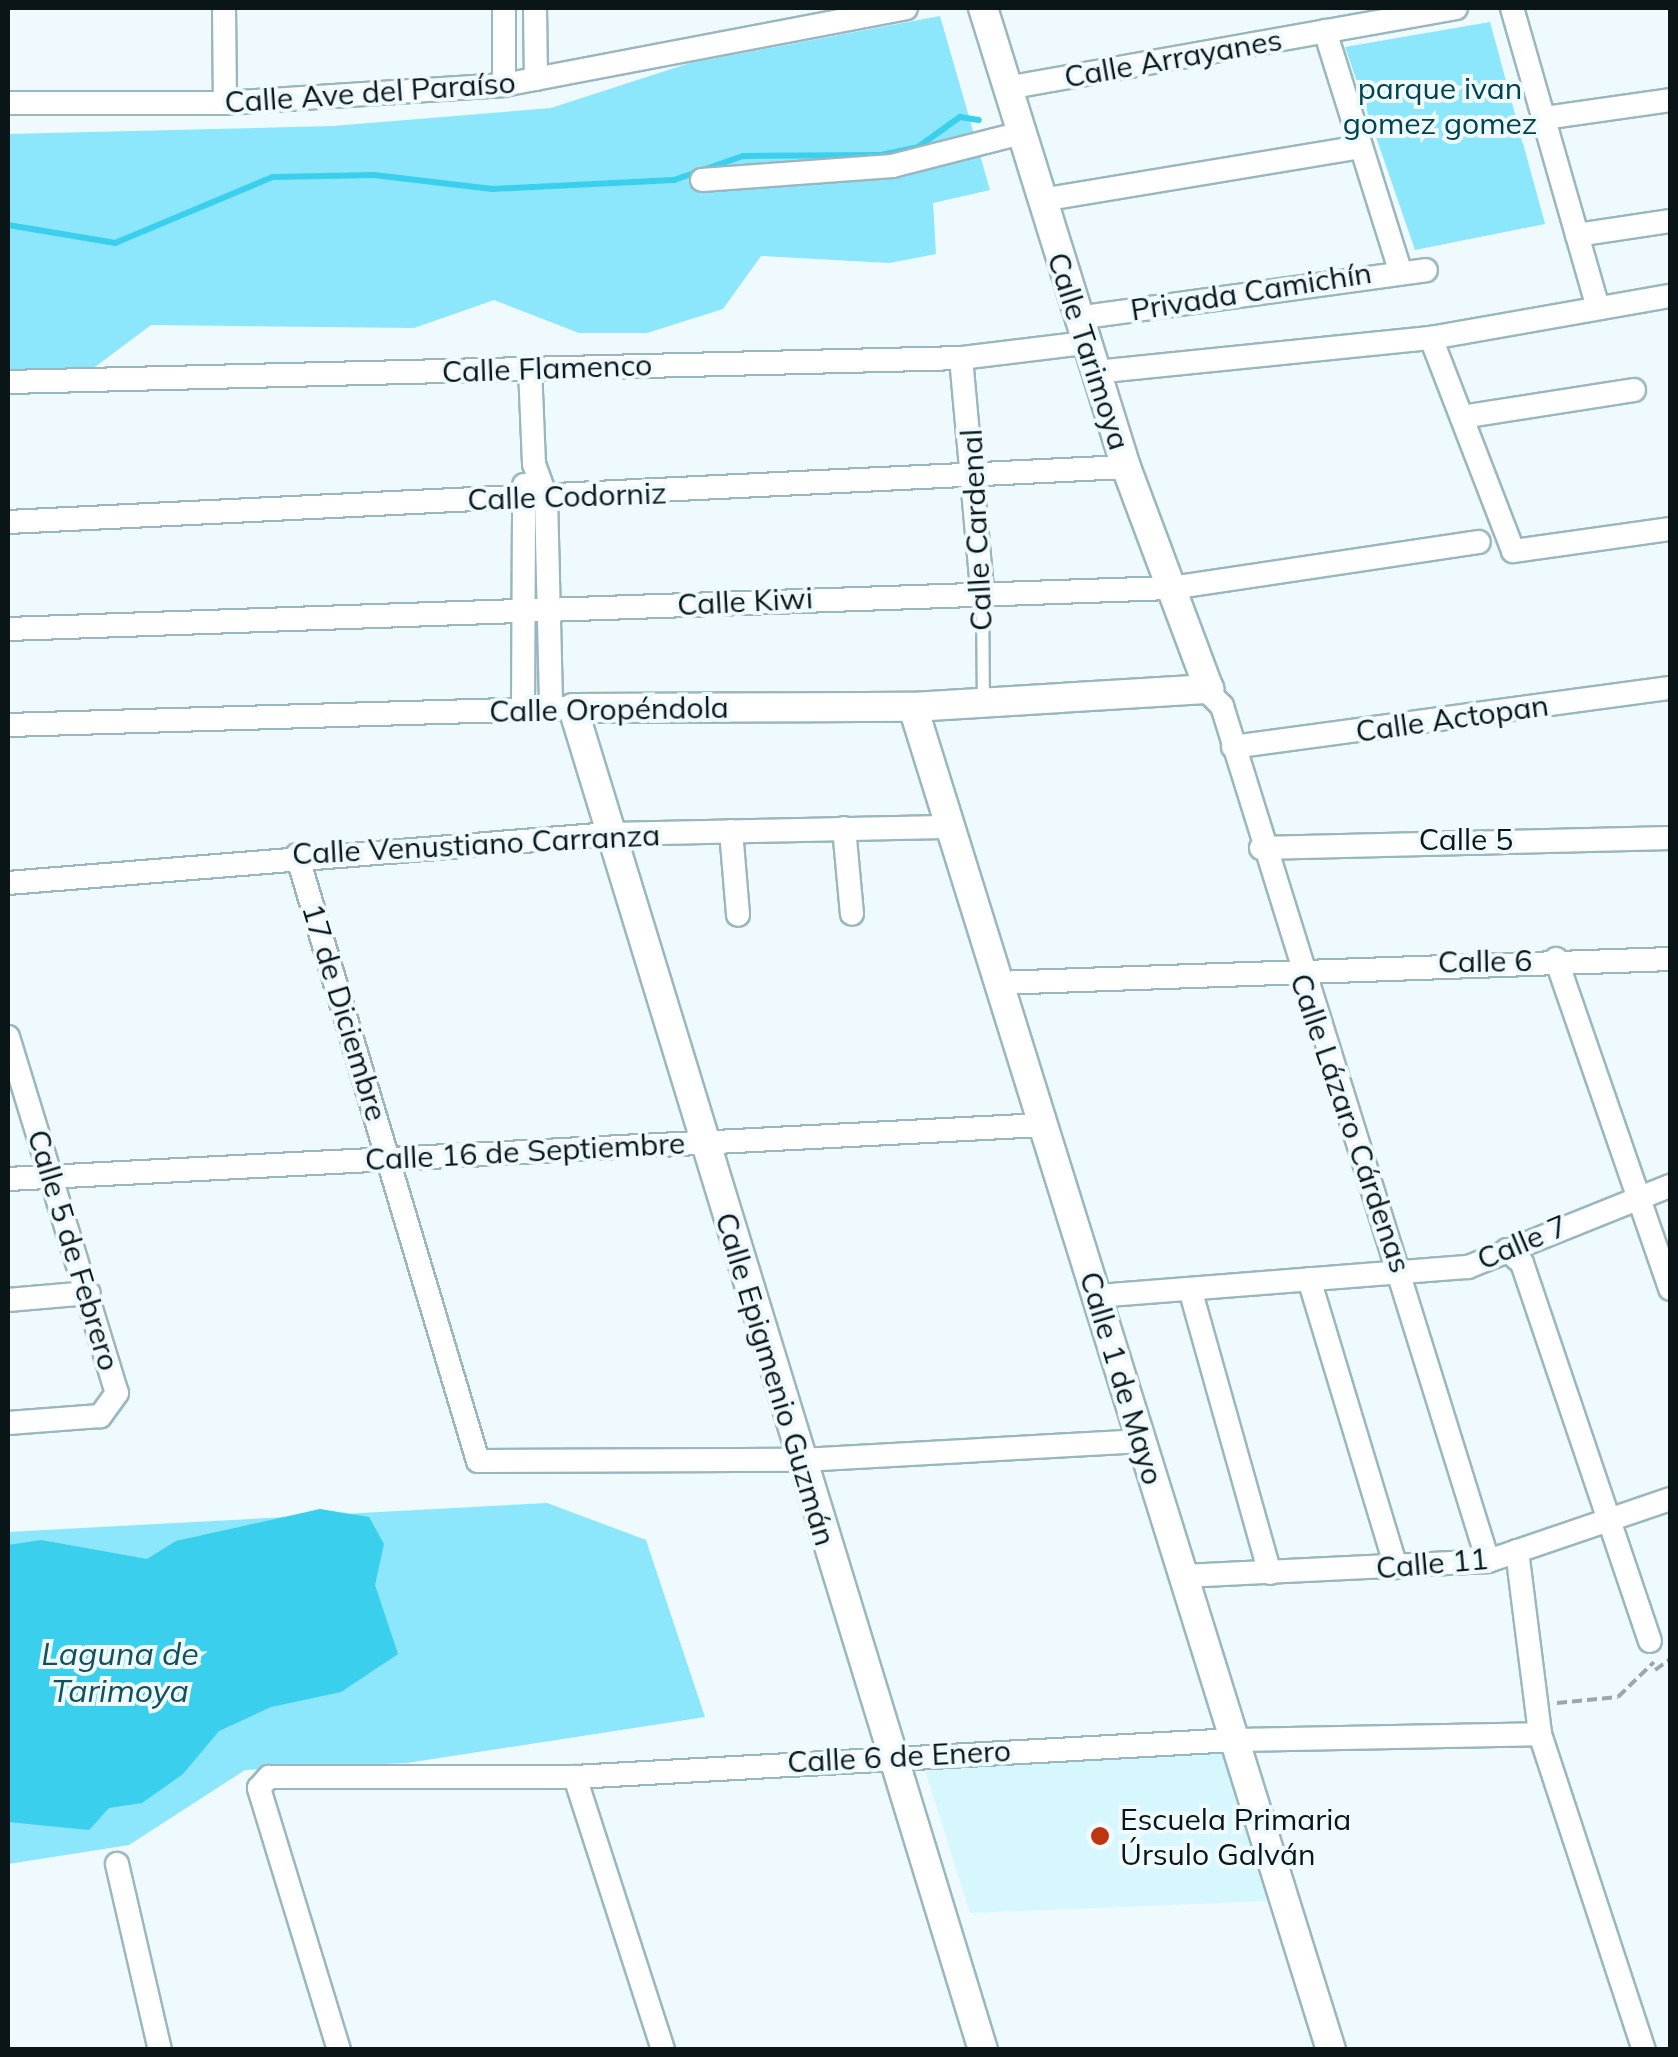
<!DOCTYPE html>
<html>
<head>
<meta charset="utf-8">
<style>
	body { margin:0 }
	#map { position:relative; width:1678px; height:2057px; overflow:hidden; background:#eefafd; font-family:Mulish,sans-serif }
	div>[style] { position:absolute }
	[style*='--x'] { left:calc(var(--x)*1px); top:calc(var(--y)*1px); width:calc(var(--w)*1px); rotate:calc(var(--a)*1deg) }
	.built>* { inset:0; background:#d7f7ff }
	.green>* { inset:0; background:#8de7fc }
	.water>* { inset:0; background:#39cfed }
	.stream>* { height:6px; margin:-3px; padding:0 3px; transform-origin:3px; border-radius:3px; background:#39cfed }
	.path>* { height:4px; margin-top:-2px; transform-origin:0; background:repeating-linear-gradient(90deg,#9ba7aa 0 10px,transparent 0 15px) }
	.roads { filter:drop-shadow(2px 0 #9ab7bf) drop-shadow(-2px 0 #9ab7bf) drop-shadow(0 2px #9ab7bf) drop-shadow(0 -2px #9ab7bf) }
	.service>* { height:11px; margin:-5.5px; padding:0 5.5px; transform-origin:5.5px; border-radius:5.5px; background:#fff }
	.minor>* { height:22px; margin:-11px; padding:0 11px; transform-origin:11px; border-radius:11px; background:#fff }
	.tertiary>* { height:28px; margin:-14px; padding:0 14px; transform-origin:14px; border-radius:14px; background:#fff }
	.dots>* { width:28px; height:28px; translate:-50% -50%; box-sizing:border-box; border:5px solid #eefafd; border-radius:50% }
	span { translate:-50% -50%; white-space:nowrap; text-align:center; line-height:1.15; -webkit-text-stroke:8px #eefafd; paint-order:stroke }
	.street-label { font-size:30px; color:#0a1518 }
	.park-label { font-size:30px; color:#00424e }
	.poi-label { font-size:30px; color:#0a1518 }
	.left { translate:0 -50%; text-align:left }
	.water-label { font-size:32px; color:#13505c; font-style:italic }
	.frame { position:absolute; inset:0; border:10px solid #0a1518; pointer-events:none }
</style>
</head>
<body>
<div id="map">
	<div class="built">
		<div style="clip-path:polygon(1228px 1748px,1275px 1901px,970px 1913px,925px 1770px)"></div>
	</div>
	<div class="green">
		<div style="clip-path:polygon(940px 16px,990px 190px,933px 203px,936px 254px,889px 263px,761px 256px,723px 309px,647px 333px,579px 333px,494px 300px,414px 328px,151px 325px,87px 373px,8px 377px,8px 134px,333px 126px,551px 108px,690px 63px)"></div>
		<div style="clip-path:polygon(1490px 22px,1545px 224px,1415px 250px,1345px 47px)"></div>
		<div style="clip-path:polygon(547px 1503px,646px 1540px,705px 1717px,407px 1763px,245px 1770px,129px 1845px,8px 1864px,8px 1532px)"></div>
	</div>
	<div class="water">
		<div style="clip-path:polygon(320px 1509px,369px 1517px,384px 1544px,375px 1585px,398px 1654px,341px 1692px,271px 1707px,219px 1731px,183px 1774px,142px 1803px,109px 1808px,89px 1830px,8px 1822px,8px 1545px,41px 1540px,147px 1559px,176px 1541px)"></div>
	</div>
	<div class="stream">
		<div style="--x:8;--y:225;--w:109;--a:9.5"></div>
		<div style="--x:115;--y:243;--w:171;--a:-22.7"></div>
		<div style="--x:273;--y:177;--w:101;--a:-1.1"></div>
		<div style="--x:374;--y:175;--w:119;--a:6.8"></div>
		<div style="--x:492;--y:189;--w:182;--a:-2.8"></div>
		<div style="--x:674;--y:180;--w:73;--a:-19.2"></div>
		<div style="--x:743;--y:156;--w:138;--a:-0.4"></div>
		<div style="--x:881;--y:155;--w:38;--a:-12"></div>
		<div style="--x:918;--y:147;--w:52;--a:-35.5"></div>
		<div style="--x:960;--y:117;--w:19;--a:9"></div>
	</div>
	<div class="path">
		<div style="--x:1655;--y:1670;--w:19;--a:-36"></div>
		<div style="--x:1557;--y:1703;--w:61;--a:-5.6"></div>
		<div style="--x:1618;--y:1697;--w:50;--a:-44.2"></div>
	</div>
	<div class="roads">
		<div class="service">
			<div style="--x:982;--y:593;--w:111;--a:89.5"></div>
		</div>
		<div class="minor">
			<div style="--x:224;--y:8;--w:95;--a:89.4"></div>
			<div style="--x:504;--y:8;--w:77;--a:90"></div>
			<div style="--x:535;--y:8;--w:71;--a:89.2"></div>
			<div style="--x:1512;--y:8;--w:309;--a:74"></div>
			<div style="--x:1325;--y:31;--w:251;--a:72.6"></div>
			<div style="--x:1007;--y:88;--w:456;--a:-10.1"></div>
			<div style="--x:8;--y:103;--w:217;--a:0"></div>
			<div style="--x:225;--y:103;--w:280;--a:-3.7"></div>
			<div style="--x:504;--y:85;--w:409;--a:-10.8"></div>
			<div style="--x:1544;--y:118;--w:127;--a:-8.1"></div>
			<div style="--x:702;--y:180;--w:191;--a:-4.2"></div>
			<div style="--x:892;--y:166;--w:133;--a:-14.3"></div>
			<div style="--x:1041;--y:200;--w:323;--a:-9.4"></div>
			<div style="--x:1577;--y:235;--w:94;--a:-8.6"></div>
			<div style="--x:1077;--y:318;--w:352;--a:-7.8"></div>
			<div style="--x:1431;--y:338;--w:228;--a:68.9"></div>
			<div style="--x:1513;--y:551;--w:159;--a:-8"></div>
			<div style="--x:961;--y:358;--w:232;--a:84.8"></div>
			<div style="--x:530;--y:368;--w:96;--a:87.6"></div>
			<div style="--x:534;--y:464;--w:35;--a:70"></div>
			<div style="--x:546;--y:497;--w:212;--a:88.6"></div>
			<div style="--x:1095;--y:372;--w:338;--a:-5.8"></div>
			<div style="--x:1431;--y:338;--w:243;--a:-10"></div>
			<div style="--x:8;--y:382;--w:953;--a:-1.44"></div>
			<div style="--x:961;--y:358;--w:125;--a:-6.9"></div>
			<div style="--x:1462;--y:417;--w:174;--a:-8.9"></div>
			<div style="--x:8;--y:522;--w:1119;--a:-2.82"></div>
			<div style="--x:8;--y:629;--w:1164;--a:-2.02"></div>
			<div style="--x:1171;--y:588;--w:311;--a:-8.5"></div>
			<div style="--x:1207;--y:691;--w:21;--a:45"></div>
			<div style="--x:1222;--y:706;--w:895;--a:72.72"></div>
			<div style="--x:523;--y:709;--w:224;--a:-89.7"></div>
			<div style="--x:8;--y:725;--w:565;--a:-1.72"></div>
			<div style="--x:1233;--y:747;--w:441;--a:-7.7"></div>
			<div style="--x:844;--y:828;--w:86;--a:84.7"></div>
			<div style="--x:731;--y:831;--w:84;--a:85.2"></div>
			<div style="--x:1261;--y:848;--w:409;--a:-1.4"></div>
			<div style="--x:297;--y:855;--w:632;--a:73.37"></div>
			<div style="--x:478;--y:1461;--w:324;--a:-0.2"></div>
			<div style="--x:802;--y:1460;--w:341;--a:-3.2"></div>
			<div style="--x:8;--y:883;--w:603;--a:-4.66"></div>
			<div style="--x:609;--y:834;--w:336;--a:-1.2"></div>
			<div style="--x:1556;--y:959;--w:349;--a:70.9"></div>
			<div style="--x:997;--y:983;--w:673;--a:-2.04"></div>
			<div style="--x:8;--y:1037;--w:372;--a:73"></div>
			<div style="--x:117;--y:1393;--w:29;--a:126"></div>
			<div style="--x:100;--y:1416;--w:92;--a:175.6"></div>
			<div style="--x:8;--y:1179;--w:1036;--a:-2.99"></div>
			<div style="--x:1507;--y:1250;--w:20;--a:41"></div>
			<div style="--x:1522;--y:1263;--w:399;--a:71.3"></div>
			<div style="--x:1309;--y:1279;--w:301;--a:73.2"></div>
			<div style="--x:1190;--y:1289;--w:295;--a:74.3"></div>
			<div style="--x:1097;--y:1296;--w:372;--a:-4.5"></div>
			<div style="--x:1468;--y:1267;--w:218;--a:-21.9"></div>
			<div style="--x:8;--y:1300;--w:81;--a:-4.9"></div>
			<div style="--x:1517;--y:1551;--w:184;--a:82.8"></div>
			<div style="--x:1540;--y:1734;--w:333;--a:71.8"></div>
			<div style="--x:1184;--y:1576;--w:304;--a:-2.8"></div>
			<div style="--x:1488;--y:1561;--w:192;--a:-18.8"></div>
			<div style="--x:575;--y:1777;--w:287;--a:72.1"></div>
			<div style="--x:117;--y:1864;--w:191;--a:77"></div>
			<div style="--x:339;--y:2050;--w:274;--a:-107"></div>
			<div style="--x:259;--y:1788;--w:15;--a:-48"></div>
			<div style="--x:269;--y:1777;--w:306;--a:0"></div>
			<div style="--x:575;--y:1777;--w:661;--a:-3.21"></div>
			<div style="--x:1235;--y:1740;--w:305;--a:-1.1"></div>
		</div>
		<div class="tertiary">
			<div style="--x:913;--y:707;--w:1407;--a:72.71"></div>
			<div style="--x:983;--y:2050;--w:1403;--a:-106.99"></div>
			<div style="--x:573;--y:708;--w:340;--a:-0.2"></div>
			<div style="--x:913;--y:707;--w:297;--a:-3.5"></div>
			<div style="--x:1209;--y:689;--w:237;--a:-110.5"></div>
			<div style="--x:1126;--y:467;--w:481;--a:-107.3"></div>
		</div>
	</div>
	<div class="dots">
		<div style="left:1100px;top:1836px;background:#bf3511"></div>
	</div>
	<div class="street-label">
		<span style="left:1173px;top:58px;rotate:-10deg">Calle Arrayanes</span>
		<span style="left:370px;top:92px;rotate:-4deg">Calle Ave del Paraíso</span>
		<span style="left:1251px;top:291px;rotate:-9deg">Privada Camichín</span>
		<span style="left:1089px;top:351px;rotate:72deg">Calle Tarimoya</span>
		<span style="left:547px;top:368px;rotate:-2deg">Calle Flamenco</span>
		<span style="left:567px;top:496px;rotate:-2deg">Calle Codorniz</span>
		<span style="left:976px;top:530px;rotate:-93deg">Calle Cardenal</span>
		<span style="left:745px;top:601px;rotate:-3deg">Calle Kiwi</span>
		<span style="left:609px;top:709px;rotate:-1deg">Calle Oropéndola</span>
		<span style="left:1452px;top:718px;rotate:-8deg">Calle Actopan</span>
		<span style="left:1466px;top:839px">Calle 5</span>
		<span style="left:476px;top:844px;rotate:-3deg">Calle Venustiano Carranza</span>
		<span style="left:1485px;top:961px;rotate:-1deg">Calle 6</span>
		<span style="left:345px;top:1012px;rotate:73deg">17 de Diciembre</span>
		<span style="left:1351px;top:1123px;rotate:71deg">Calle Lázaro Cárdenas</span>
		<span style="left:525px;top:1151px;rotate:-3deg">Calle 16 de Septiembre</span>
		<span style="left:1522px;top:1242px;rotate:-23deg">Calle 7</span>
		<span style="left:74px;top:1250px;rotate:73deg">Calle 5 de Febrero</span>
		<span style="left:1122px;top:1378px;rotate:73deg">Calle 1 de Mayo</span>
		<span style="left:776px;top:1379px;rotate:73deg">Calle Epigmenio Guzmán</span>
		<span style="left:1432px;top:1563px;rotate:-5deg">Calle 11</span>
		<span style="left:899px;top:1756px;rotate:-3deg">Calle 6 de Enero</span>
	</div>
	<div class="park-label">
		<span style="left:1440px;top:105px">parque ivan<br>gomez gomez</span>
	</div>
	<div class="poi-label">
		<span class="left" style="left:1120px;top:1836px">Escuela Primaria<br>Úrsulo Galván</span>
	</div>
	<div class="water-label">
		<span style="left:120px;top:1672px">Laguna de<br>Tarimoya</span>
	</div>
	<div class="frame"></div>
</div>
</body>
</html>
